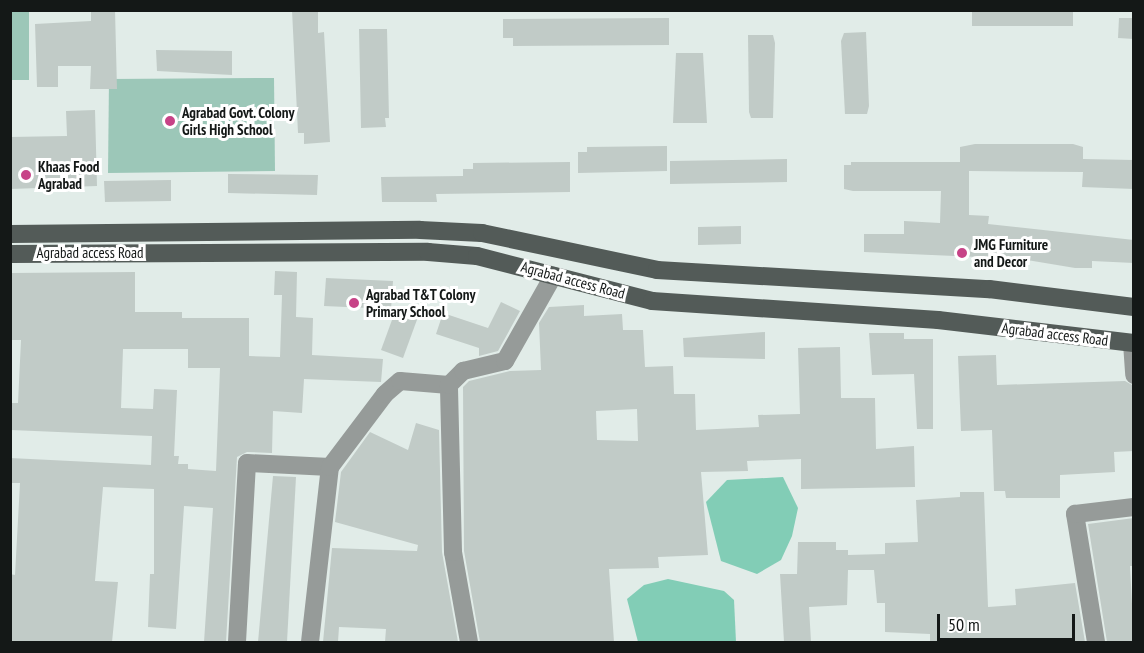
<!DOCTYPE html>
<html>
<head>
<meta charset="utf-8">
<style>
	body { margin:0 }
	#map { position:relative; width:1144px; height:653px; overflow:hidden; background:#e1ece8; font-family:"PT Sans Narrow",sans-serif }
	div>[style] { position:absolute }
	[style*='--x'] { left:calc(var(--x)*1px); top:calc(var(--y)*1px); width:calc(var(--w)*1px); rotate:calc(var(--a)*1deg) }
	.green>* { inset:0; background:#9cc7b8 }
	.water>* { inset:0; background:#82cdb6 }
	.building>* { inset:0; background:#c1cbc7 }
	.minor>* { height:18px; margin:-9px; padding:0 9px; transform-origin:9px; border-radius:9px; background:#969b99 }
	.major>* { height:18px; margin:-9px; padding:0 9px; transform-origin:9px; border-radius:9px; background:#535b58 }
	.dots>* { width:16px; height:16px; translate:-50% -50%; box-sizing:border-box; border:3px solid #fff; border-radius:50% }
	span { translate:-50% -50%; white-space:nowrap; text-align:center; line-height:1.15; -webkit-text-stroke:6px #fff; paint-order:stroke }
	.poi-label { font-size:15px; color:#141817; font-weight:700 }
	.left { translate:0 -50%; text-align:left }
	.street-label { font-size:15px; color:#141817 }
	.frame { position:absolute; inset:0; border:12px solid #141817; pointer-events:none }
	.scale { position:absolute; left:937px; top:614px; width:138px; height:27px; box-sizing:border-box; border:3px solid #141817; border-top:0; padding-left:8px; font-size:18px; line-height:21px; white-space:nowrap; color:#141817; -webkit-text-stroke:4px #fff; paint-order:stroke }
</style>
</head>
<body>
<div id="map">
	<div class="green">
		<div style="clip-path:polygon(10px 11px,29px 11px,29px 80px,11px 80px)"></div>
		<div style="clip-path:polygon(274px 78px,275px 171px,108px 173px,109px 79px)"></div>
	</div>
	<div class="water">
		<div style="clip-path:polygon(783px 477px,798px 508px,792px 536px,781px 560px,757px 574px,721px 561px,706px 502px,727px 480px)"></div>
		<div style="clip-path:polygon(668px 579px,724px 591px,734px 600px,736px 642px,638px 642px,627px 599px,644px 585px)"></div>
	</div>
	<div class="building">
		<div style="clip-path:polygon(91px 10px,115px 10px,117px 89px,90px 89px,91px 66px,58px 66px,58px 87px,37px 87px,35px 24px,91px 21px)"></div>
		<div style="clip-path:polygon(292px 10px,318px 10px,318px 33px,324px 32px,330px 142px,304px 144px,304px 133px,298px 133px)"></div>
		<div style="clip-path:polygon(972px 10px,1073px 10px,1073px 26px,972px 26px)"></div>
		<div style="clip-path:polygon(669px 18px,669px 45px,513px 46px,513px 38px,503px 38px,503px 19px)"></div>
		<div style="clip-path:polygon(1119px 18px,1134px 18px,1134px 39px,1118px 38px)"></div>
		<div style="clip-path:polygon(359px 29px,387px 29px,389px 118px,385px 118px,386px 127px,361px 128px)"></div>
		<div style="clip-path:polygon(866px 32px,869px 106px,867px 114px,845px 114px,841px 41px,844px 33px)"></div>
		<div style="clip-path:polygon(748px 35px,773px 35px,775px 43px,773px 118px,751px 118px,749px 112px)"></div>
		<div style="clip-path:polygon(156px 50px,232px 51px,232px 75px,157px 71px)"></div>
		<div style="clip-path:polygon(676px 53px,703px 53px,707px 123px,673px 123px)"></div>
		<div style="clip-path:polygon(95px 110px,97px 186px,10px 189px,10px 137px,67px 136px,66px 111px)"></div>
		<div style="clip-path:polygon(975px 144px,1073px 144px,1083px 147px,1083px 159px,1134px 160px,1134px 189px,1082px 187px,1083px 172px,969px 171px,969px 215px,989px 216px,988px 224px,1134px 240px,1134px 263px,1092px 261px,1092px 268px,1075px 268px,1021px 259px,864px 252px,864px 234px,904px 234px,904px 221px,940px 223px,941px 191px,853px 191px,844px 189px,844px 165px,851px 165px,851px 162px,960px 162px,960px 147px)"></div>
		<div style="clip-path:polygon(667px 146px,667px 171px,578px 173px,578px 152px,587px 152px,587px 147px)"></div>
		<div style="clip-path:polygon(787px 159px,787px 182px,670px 184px,670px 161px)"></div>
		<div style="clip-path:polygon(570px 162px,570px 192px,436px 194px,437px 202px,382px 202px,381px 177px,463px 176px,463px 169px,473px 169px,473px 163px)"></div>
		<div style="clip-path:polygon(228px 174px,318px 175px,317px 195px,228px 193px)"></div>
		<div style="clip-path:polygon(171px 180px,171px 201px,105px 202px,104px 181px)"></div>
		<div style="clip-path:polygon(741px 226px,741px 244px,698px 245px,698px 227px)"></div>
		<div style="clip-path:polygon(evenodd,275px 271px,297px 272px,296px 317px,313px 318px,312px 355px,383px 359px,381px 382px,304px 379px,302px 413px,273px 411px,272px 453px,247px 452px,237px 457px,226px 642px,204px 642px,213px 508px,184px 506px,176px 629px,148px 627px,150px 574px,154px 574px,154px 489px,103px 487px,95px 581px,118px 582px,112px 642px,10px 642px,10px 574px,15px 575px,20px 483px,10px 483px,10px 458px,151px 465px,152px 436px,11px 430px,10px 403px,18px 403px,21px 340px,12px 340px,10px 273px,135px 272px,135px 312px,182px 312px,182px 318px,249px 318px,249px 356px,280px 357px,282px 295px,274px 295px,275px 271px,123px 349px,188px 349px,188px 368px,220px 368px,216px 471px,188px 469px,188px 464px,178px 464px,179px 456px,174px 456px,177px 390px,154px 389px,153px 409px,121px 408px,123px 349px)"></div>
		<div style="clip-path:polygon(326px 278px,393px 281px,391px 309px,324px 306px)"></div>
		<div style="clip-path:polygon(501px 302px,520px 311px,498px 351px,479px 356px,479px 348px,436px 334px,443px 313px,488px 328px)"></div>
		<div style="clip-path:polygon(evenodd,584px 305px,584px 316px,622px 314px,623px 330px,643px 330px,645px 367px,673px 366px,674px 394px,695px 394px,696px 430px,759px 427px,758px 415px,800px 414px,798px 348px,840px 347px,841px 398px,875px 398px,876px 449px,914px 446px,915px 487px,801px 489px,801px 459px,747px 461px,748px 471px,701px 472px,708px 555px,658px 557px,659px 568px,609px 569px,614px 642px,480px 642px,464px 551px,463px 387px,469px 381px,510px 371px,541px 370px,539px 323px,549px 307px,584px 305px,637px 409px,638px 441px,597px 440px,596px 411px,637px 409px)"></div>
		<div style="clip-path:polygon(396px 309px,418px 317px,403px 358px,381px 350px)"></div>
		<div style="clip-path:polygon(765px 332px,765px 359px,684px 357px,683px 338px)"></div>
		<div style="clip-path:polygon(869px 333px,904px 333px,904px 339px,933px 339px,933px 429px,917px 429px,914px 374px,872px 375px)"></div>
		<div style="clip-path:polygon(996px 355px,997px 385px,1125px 381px,1134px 386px,1134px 451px,1114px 452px,1115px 472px,1060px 475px,1060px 498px,1006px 498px,1005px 491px,994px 491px,992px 430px,961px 431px,958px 356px)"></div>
		<div style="clip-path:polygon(416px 423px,439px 430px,442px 552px,458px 642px,385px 642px,386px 629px,339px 627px,338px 642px,323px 642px,332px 548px,417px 551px,418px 545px,335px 522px,341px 472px,370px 432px,408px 450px)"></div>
		<div style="clip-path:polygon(273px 476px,296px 477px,287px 642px,258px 642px)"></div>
		<div style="clip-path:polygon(960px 492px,984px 492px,988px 607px,1016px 605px,1015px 589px,1075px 583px,1085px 642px,930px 642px,930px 634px,885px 632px,885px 603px,877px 603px,874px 570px,848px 570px,847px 605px,809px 607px,811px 642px,784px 642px,780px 574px,797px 574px,798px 542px,836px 542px,836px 550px,848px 550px,848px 555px,885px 554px,885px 543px,918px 542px,916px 500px,960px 497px)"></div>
		<div style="clip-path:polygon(1134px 518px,1134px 566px,1130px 566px,1134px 642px,1107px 642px,1088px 524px)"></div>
	</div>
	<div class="minor">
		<div style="--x:1132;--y:343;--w:32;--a:86"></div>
		<div style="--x:237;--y:642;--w:179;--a:-86.8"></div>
		<div style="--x:247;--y:463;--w:83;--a:2.8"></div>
		<div style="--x:310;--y:642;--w:176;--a:-83.5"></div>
		<div style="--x:330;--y:467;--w:91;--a:-53"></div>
		<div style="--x:385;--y:394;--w:20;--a:-41"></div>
		<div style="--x:400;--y:381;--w:49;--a:4.7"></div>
		<div style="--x:469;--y:642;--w:91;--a:-100.1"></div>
		<div style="--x:453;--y:552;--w:167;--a:-91.4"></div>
		<div style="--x:449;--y:385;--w:20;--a:-45"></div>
		<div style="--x:463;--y:371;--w:43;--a:-13.4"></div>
		<div style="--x:505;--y:361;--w:98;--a:-60.5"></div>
		<div style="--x:1096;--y:642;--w:130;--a:-99.3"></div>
		<div style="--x:1075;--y:514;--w:59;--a:-6.8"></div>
	</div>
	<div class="major">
		<div style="--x:10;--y:234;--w:410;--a:-0.6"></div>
		<div style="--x:420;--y:230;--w:62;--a:2.8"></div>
		<div style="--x:482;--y:233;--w:179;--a:11.9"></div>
		<div style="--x:657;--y:270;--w:333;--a:3.3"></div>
		<div style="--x:989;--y:289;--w:146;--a:7.1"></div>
		<div style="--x:10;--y:254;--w:418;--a:-0.3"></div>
		<div style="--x:428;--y:252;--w:49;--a:4.7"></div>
		<div style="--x:477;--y:256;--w:181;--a:14.4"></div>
		<div style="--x:652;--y:301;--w:287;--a:3.8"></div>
		<div style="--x:938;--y:320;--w:197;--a:6.7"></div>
	</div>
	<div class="dots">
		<div style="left:170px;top:121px;background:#c74387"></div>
		<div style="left:26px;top:175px;background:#c74387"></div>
		<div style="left:962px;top:253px;background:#c74387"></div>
		<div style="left:354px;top:303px;background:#c74387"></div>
	</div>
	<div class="poi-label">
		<span class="left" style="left:182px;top:121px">Agrabad Govt. Colony<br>Girls High School</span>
		<span class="left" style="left:38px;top:175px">Khaas Food<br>Agrabad</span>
		<span class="left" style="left:974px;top:253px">JMG Furniture<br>and Decor</span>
		<span class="left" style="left:366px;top:303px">Agrabad T&amp;T Colony<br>Primary School</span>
	</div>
	<div class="street-label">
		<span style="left:90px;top:253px">Agrabad access Road</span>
		<span style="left:573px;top:280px;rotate:15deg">Agrabad access Road</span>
		<span style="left:1055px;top:334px;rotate:7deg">Agrabad access Road</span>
	</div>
	<div class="frame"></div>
	<div class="scale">50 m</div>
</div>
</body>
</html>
